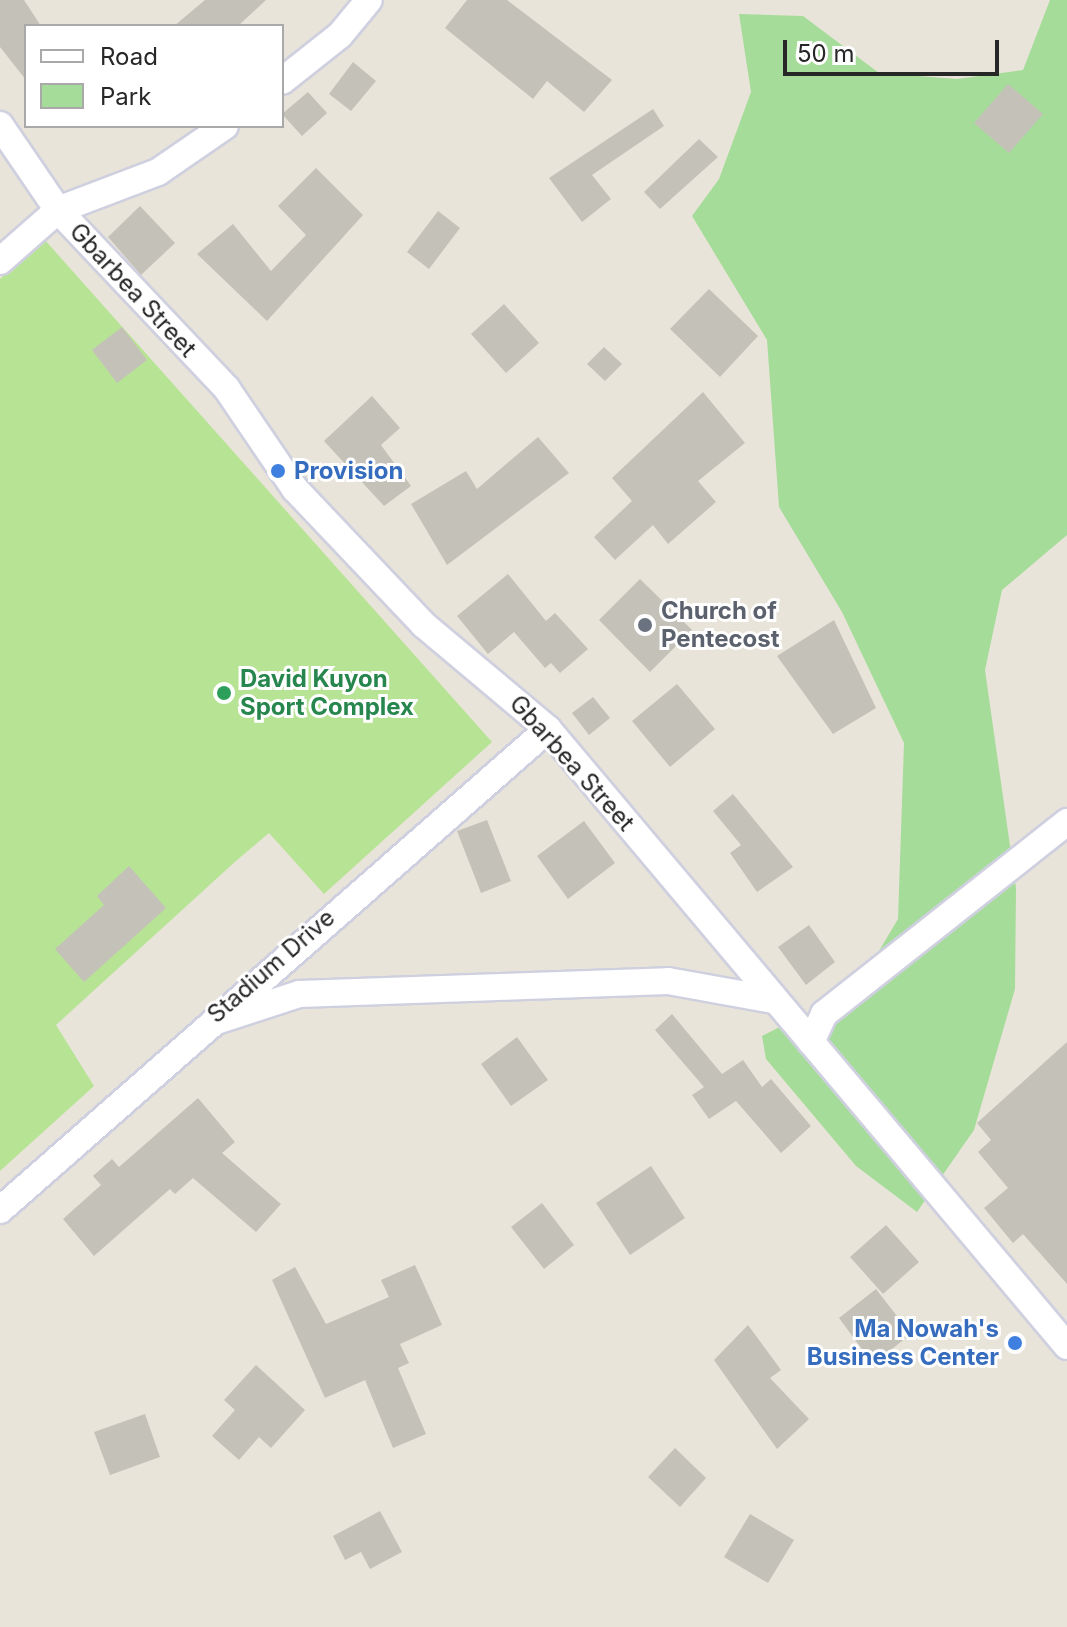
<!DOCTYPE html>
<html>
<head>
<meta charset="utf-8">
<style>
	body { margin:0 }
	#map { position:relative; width:1067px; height:1627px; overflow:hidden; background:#e9e4d9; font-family:Inter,sans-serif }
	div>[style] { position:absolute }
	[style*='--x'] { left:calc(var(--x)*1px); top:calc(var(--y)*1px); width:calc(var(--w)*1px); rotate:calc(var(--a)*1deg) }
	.green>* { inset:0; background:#a6dc99 }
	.pitch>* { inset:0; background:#b7e395 }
	.building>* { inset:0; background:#c4c1b9 }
	.roads { filter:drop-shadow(2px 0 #cfd0df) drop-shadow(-2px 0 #cfd0df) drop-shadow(0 2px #cfd0df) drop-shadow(0 -2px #cfd0df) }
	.street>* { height:26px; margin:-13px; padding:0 13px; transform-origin:13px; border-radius:13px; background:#fff }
	.dots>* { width:22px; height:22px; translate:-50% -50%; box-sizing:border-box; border:4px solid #fff; border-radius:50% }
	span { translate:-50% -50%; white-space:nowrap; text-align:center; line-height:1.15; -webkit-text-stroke:6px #fff; paint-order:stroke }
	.street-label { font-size:24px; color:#272727 }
	.shop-label { font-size:24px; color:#366cbe; font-weight:700 }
	.left { translate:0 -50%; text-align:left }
	.right { translate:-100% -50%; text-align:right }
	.worship-label { font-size:24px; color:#5b616d; font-weight:700 }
	.leisure-label { font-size:24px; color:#27864d; font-weight:700 }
	.legend { position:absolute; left:24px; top:24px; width:260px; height:104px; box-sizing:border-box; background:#fff; border:2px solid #a9a9a9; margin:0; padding:10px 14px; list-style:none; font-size:24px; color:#272727 }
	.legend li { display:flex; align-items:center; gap:16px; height:40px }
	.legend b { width:40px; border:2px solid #a9a9a9 }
	.scale { position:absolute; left:783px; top:40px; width:216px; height:36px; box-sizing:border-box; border:4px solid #272727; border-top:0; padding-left:10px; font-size:24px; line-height:28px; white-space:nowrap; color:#272727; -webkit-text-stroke:6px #fff; paint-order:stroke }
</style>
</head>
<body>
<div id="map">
	<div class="green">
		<div style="clip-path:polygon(1050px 0,1067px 0,1067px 535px,1002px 590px,985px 670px,1016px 888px,1015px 989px,974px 1130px,917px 1212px,856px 1166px,766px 1059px,762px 1036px,857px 988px,898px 919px,904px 743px,842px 612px,779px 507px,767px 340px,692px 216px,719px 179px,751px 92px,739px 14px,803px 16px,879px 73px,957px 79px,1023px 70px)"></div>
	</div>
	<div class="pitch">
		<div style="clip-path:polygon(44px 239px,492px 742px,324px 894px,269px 833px,237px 860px,56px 1025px,94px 1086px,0 1171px,0 279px)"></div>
	</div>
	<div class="building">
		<div style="clip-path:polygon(0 0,24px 0,41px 26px,26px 26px,26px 80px,0 47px)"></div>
		<div style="clip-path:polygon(205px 0,266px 0,238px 26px,174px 26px)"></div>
		<div style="clip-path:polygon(467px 0,507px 0,612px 80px,584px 112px,547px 81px,533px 99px,445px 28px)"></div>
		<div style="clip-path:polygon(353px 62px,376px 81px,351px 111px,329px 94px)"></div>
		<div style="clip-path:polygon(1008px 84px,1043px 114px,1009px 153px,974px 123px)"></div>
		<div style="clip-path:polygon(308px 92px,327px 113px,302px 136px,282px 114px)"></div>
		<div style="clip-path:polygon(653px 109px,664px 126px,592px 175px,611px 199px,582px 222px,549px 178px)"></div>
		<div style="clip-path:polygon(699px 139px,718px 157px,660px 209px,644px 192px)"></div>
		<div style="clip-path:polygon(316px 168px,363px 215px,267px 321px,197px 254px,233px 224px,271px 271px,306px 235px,278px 206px)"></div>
		<div style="clip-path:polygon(140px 206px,175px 243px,141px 275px,108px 237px)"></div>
		<div style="clip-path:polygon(438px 211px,460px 228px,429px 269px,407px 252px)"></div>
		<div style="clip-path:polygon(709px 289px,758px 336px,720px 377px,670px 329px)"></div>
		<div style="clip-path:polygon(504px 304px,539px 343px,506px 373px,471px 334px)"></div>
		<div style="clip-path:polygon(122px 327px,147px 360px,117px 383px,92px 350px)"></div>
		<div style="clip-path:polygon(604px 347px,622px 364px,605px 381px,587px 364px)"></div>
		<div style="clip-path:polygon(703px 392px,745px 443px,698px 481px,716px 502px,668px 544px,653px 525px,615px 560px,594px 537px,632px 501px,612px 478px)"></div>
		<div style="clip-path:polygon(372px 396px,400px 428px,381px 445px,411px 486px,384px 506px,324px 441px)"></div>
		<div style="clip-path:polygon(538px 437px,569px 473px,447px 565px,411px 504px,466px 471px,477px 489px)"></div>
		<div style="clip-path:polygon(508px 574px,546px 621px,555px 613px,588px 649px,560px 673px,551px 663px,545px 668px,514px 632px,488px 654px,457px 616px)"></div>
		<div style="clip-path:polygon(640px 579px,692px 630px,650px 672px,599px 620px)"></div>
		<div style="clip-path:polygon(834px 620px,876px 708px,833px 734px,777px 656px)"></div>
		<div style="clip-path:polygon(677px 684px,715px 729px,670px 767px,632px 721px)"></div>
		<div style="clip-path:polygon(593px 697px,610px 718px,589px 735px,572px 713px)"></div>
		<div style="clip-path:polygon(733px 794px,793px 867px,757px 892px,730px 853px,741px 845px,713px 811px)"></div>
		<div style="clip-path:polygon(487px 820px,511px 881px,481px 893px,457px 831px)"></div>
		<div style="clip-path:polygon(584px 821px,615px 863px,568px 899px,537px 856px)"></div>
		<div style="clip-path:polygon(129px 866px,166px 908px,84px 982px,55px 949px,104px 905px,97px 896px)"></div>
		<div style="clip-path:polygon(809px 925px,835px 962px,806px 985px,778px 947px)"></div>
		<div style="clip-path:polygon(672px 1014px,722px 1074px,743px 1060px,762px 1087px,771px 1079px,811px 1126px,781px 1153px,736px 1101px,709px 1119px,692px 1095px,704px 1087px,655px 1030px)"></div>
		<div style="clip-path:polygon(517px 1037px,548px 1080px,511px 1106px,481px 1064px)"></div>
		<div style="clip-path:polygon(1067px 1042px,1067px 1284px,1023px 1234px,1013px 1243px,984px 1208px,1008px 1188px,978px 1152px,991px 1140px,977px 1123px)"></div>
		<div style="clip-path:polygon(198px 1098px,235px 1142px,222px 1153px,281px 1204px,256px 1232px,193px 1178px,175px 1194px,170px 1189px,94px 1256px,63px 1219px,101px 1185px,93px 1176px,112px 1159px,119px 1167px)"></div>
		<div style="clip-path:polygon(651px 1166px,685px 1218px,630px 1255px,596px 1203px)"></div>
		<div style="clip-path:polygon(542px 1203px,574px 1245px,544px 1269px,511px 1227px)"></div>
		<div style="clip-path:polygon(886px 1225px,919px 1262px,883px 1294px,850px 1257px)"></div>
		<div style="clip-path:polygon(415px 1265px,442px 1325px,400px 1344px,409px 1363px,398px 1368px,426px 1434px,393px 1448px,365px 1380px,325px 1398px,272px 1280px,295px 1267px,326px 1324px,389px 1297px,381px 1280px)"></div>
		<div style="clip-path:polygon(876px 1289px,911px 1334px,873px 1364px,839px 1318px)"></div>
		<div style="clip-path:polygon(748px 1325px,781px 1370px,770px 1378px,809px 1419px,777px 1449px,714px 1360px)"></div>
		<div style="clip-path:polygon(256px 1365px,305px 1410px,271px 1448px,259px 1437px,239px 1460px,212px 1436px,235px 1410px,224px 1400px)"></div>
		<div style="clip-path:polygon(145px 1414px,160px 1457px,110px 1475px,94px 1432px)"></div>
		<div style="clip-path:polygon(675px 1448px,706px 1478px,680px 1507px,648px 1477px)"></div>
		<div style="clip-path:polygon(380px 1511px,402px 1552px,370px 1569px,361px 1552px,345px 1560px,333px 1536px)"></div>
		<div style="clip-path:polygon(750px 1514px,794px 1540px,768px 1583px,724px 1557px)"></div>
	</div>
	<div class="roads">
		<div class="street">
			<div style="--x:282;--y:81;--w:74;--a:-38.4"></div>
			<div style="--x:340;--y:35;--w:45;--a:-50.4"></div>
			<div style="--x:0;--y:125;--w:103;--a:55.7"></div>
			<div style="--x:58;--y:210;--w:246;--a:46.6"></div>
			<div style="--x:227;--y:389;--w:121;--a:55.8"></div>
			<div style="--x:295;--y:489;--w:187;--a:46.5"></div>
			<div style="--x:424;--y:625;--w:162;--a:40"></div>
			<div style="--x:548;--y:729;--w:806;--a:49.93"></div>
			<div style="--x:0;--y:261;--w:77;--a:-41.3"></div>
			<div style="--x:58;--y:210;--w:107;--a:-20.8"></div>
			<div style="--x:158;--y:172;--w:81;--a:-34.5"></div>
			<div style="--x:216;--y:1021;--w:87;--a:-18"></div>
			<div style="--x:299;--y:994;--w:369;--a:-2"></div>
			<div style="--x:668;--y:981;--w:108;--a:10.2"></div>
			<div style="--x:811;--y:1042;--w:31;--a:-65"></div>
			<div style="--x:824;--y:1014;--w:310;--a:-38.3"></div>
			<div style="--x:0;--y:1210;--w:729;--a:-41.27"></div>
		</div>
	</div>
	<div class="dots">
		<div style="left:278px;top:471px;background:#3f7fe0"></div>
		<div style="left:645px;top:625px;background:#6b7280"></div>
		<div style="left:224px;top:693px;background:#2e9e5b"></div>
		<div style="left:1015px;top:1343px;background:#3f7fe0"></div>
	</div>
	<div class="street-label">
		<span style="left:133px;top:290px;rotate:47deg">Gbarbea Street</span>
		<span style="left:572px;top:763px;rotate:48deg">Gbarbea Street</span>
		<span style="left:271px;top:966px;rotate:-41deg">Stadium Drive</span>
	</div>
	<div class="shop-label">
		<span class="left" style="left:294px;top:471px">Provision</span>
		<span class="right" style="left:999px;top:1343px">Ma Nowah's<br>Business Center</span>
	</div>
	<div class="worship-label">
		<span class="left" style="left:661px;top:625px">Church of<br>Pentecost</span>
	</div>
	<div class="leisure-label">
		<span class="left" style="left:240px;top:693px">David Kuyon<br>Sport Complex</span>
	</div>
	<ul class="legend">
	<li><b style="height:10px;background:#fff"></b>Road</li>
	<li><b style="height:22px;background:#a6dc99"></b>Park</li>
	</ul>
	<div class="scale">50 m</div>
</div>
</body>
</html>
